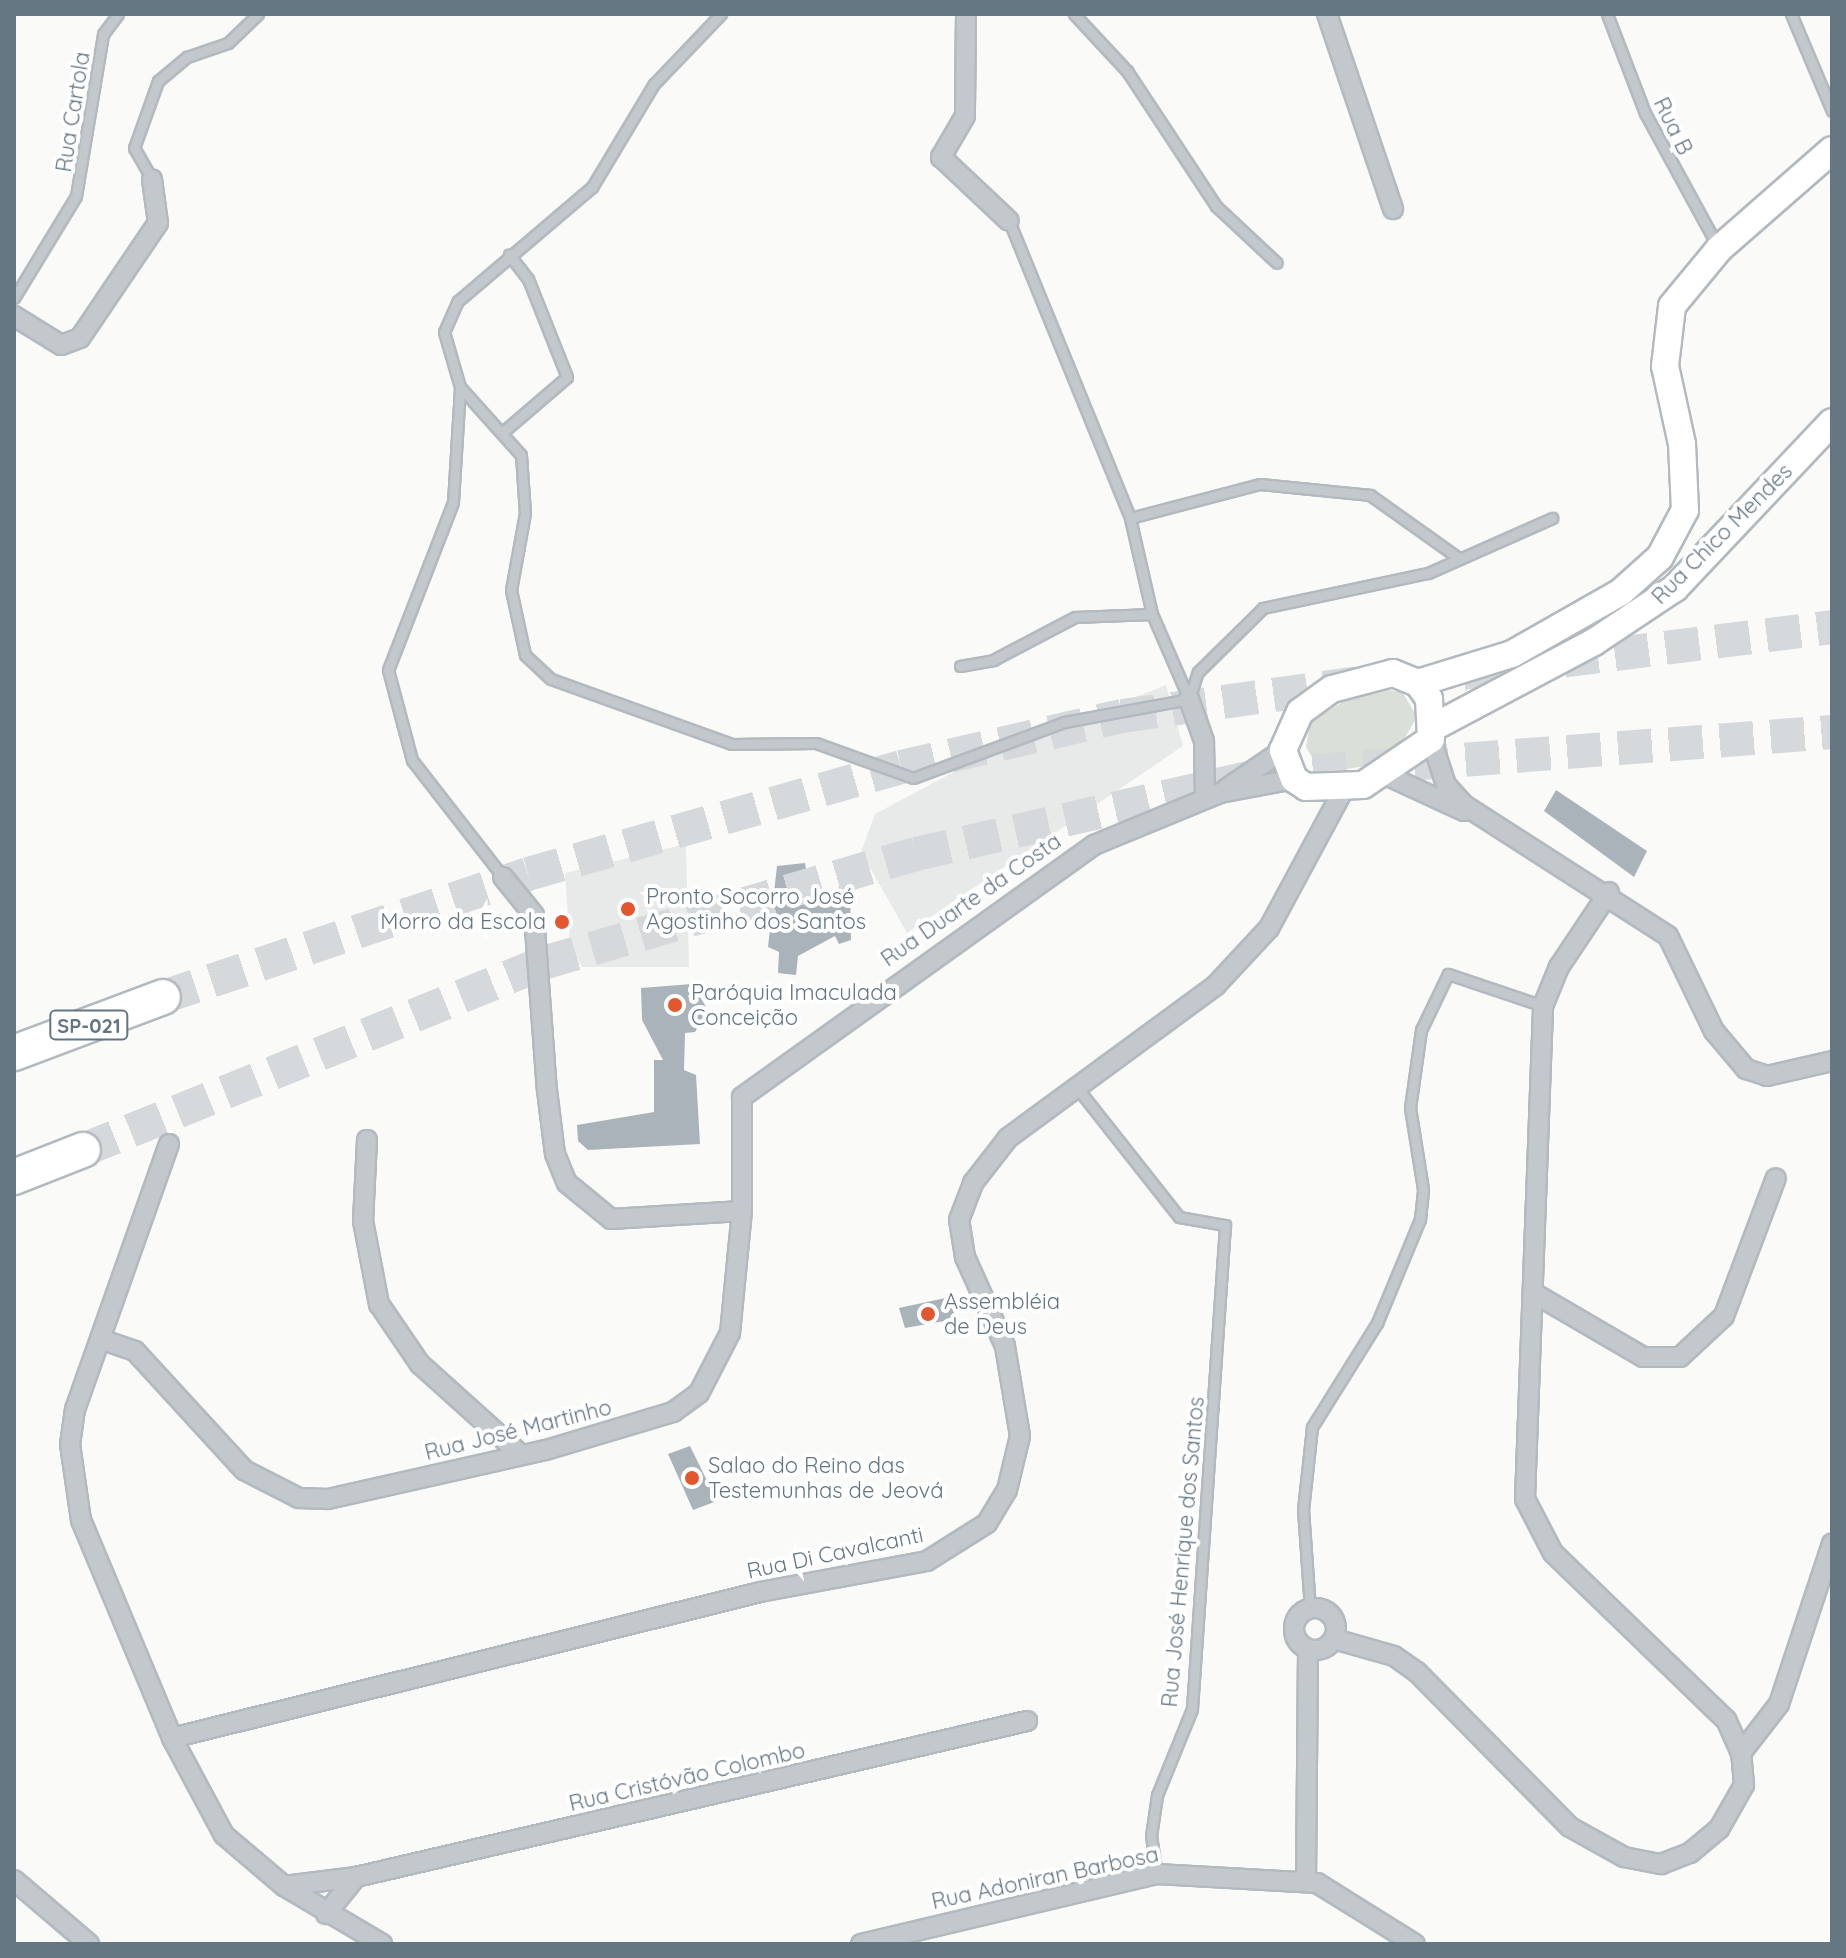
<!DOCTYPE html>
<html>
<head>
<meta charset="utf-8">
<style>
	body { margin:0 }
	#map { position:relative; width:1846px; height:1958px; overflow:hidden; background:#fafaf8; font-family:Quicksand,sans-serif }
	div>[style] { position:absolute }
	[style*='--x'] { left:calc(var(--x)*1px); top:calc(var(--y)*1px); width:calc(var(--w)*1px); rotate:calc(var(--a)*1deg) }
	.built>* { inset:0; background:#e8e9e9 }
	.green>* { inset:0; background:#dadfd7 }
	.building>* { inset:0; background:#aab3b9 }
	.highway-tunnel>* { height:34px; margin-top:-17px; transform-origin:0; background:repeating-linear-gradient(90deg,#d5d9db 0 34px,transparent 0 51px) }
	.roads { filter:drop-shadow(2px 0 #b3babf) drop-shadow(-2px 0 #b3babf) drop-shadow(0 2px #b3babf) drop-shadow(0 -2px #b3babf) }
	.lane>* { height:9px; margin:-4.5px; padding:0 4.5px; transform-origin:4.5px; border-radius:4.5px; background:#c3c8cc }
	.street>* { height:18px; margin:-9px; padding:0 9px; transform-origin:9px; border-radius:9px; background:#c3c8cc }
	.street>.ring { margin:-9px; padding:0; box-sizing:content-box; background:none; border:18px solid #c3c8cc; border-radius:50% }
	.secondary>* { height:26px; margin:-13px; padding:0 13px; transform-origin:13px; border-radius:13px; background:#fff }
	.highway>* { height:34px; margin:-17px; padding:0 17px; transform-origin:17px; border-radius:17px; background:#fff }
	.dots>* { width:22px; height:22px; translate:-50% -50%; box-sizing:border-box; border:4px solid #fff; border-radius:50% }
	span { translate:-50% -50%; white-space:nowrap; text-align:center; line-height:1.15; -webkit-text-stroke:8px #fff; paint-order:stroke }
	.shield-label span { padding:2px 6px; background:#fff; border:2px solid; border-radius:6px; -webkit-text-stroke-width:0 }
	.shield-label { font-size:20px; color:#657683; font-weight:700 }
	.street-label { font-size:22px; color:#657683 }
	.poi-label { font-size:22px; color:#657683 }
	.left { translate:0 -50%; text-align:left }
	.right { translate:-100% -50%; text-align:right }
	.frame { position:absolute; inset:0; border:16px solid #657683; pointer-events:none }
</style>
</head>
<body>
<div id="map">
	<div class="built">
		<div style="clip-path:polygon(1166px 685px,1183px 746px,907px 933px,861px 852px,875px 814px,978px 759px)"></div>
		<div style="clip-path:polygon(686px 844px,689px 967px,582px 967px,570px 945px,565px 873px)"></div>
	</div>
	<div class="green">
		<div style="clip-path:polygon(1389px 690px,1403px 693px,1417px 717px,1400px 746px,1366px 766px,1340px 770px,1315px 762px,1306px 747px,1310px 722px,1354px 695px)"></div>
	</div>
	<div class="building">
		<div style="clip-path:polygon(1556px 790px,1647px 851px,1634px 877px,1544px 811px)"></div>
		<div style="clip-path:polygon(805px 863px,810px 897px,850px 884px,851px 940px,839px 944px,835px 936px,798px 956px,796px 975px,778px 973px,779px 952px,768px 947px,777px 866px)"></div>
		<div style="clip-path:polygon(692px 984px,708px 1010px,695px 1032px,685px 1033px,684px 1070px,696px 1075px,700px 1144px,588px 1150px,578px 1141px,577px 1125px,654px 1112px,654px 1060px,663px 1060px,642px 1020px,641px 988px)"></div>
		<div style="clip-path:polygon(950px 1297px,956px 1319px,905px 1328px,899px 1308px)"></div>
		<div style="clip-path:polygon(690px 1446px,717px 1501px,693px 1510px,668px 1454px)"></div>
	</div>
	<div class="highway-tunnel">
		<div style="--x:1463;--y:673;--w:372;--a:-7.1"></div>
		<div style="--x:163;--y:997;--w:385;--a:-18.6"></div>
		<div style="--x:528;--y:874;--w:388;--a:-16"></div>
		<div style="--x:901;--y:767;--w:227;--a:-13"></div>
		<div style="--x:1122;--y:716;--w:239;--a:-7.9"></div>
		<div style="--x:83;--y:1150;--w:497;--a:-22.1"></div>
		<div style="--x:543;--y:963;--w:389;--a:-16.3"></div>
		<div style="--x:916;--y:854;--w:355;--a:-12.9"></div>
		<div style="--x:1262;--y:775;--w:572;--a:-4.31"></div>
	</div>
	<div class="roads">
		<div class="lane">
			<div style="--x:1074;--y:14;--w:78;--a:47.1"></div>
			<div style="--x:1127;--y:71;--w:162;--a:56.6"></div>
			<div style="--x:1216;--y:206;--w:83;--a:43.1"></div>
			<div style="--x:1607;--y:14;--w:106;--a:69"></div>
			<div style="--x:1645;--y:113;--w:150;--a:61.4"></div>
			<div style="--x:1791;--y:14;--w:105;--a:67.1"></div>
			<div style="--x:152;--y:179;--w:36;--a:-120"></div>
			<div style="--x:134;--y:148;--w:71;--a:-70.3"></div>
			<div style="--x:158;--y:81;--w:38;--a:-40"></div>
			<div style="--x:187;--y:57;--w:43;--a:-18.9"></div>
			<div style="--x:228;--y:43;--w:42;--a:-44"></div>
			<div style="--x:1009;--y:221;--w:321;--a:67.8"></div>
			<div style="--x:1130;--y:518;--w:98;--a:77.1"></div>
			<div style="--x:1152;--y:614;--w:93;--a:66.5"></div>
			<div style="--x:14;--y:298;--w:119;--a:-58.7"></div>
			<div style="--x:76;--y:196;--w:164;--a:-80.5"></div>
			<div style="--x:103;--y:34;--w:25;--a:-53"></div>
			<div style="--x:460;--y:387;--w:91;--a:48.1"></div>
			<div style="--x:521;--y:455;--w:58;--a:86.1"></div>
			<div style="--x:525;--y:513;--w:78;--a:100.3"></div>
			<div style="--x:511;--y:590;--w:66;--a:77.8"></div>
			<div style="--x:525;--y:655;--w:35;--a:43"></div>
			<div style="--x:551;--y:679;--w:192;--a:19.8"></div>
			<div style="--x:732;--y:744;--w:84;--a:-0.7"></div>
			<div style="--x:816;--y:743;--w:103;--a:19.8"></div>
			<div style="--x:913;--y:778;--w:161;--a:-20.3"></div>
			<div style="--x:1064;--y:722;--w:127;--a:-10.4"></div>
			<div style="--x:504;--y:431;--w:83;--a:-40.6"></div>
			<div style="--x:567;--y:377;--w:105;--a:-111.7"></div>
			<div style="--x:528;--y:279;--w:31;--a:-128"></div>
			<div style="--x:1130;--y:518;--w:134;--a:-14.7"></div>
			<div style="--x:1260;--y:484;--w:111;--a:5.7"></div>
			<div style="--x:1370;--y:495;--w:110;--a:35.4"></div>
			<div style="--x:960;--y:666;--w:34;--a:-10"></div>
			<div style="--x:993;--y:660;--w:93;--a:-27.7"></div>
			<div style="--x:1075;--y:617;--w:77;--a:-2.2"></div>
			<div style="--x:1189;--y:699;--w:28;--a:-72"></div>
			<div style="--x:1198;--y:672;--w:91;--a:-44.6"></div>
			<div style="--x:1263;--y:608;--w:169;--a:-12"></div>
			<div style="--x:1428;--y:573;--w:136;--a:-23.9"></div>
			<div style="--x:503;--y:877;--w:148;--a:-127.9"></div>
			<div style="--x:412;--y:760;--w:93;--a:-104.9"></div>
			<div style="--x:388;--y:670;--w:180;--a:-68.8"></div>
			<div style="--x:453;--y:502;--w:115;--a:-86.5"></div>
			<div style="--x:460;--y:387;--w:57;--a:-106.2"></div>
			<div style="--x:444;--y:332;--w:34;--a:-66"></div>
			<div style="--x:458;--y:301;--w:176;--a:-40.4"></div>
			<div style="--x:592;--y:187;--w:120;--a:-59"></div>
			<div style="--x:654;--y:84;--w:97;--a:-46.3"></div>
			<div style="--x:1078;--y:1089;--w:163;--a:51.7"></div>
			<div style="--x:1179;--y:1217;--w:47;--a:9.9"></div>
			<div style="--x:1225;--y:1225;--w:485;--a:93.9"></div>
			<div style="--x:1192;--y:1709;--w:93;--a:112.1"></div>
			<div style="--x:1157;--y:1795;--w:41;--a:98.3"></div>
			<div style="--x:1151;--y:1836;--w:38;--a:81"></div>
			<div style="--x:1310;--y:1609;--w:99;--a:-94"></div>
			<div style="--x:1303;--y:1510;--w:83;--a:-83.8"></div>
			<div style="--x:1312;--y:1427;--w:123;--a:-58"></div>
			<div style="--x:1377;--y:1323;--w:113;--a:-67.5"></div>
			<div style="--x:1420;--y:1219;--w:30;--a:-84"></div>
			<div style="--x:1423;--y:1189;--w:82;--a:-99.1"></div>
			<div style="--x:1410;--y:1108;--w:79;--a:-82"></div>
			<div style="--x:1421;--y:1030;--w:62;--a:-64.3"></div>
			<div style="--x:1448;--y:974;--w:100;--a:18.6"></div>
		</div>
		<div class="street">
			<div style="--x:966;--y:14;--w:102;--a:90.6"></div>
			<div style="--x:965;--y:116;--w:48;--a:120.3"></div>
			<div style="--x:941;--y:157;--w:93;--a:43.3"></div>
			<div style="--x:1327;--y:14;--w:206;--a:71.3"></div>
			<div style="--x:14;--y:316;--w:55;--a:31.7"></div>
			<div style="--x:61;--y:345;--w:20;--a:-20"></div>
			<div style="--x:80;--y:338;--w:139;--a:-55.9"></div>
			<div style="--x:158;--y:223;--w:44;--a:-97.8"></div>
			<div style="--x:1189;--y:699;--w:45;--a:70.3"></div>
			<div style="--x:1204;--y:741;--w:58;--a:89"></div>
			<div style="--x:1431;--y:739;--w:48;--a:71.9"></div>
			<div style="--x:1446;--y:785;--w:27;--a:48"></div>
			<div style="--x:1464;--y:805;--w:242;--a:32.7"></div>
			<div style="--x:1668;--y:936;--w:106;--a:64.2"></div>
			<div style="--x:1714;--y:1031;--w:50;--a:49.9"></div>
			<div style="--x:1746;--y:1069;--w:22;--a:18"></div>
			<div style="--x:1767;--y:1076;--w:67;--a:-13"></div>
			<div style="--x:1386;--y:775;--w:86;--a:24.8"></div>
			<div style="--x:1226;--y:789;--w:69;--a:-34.4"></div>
			<div style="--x:503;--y:877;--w:49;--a:50.8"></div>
			<div style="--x:534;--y:915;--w:175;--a:85.8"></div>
			<div style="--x:547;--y:1090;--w:64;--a:82.9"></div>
			<div style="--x:555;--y:1154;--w:31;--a:68"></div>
			<div style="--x:567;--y:1183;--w:57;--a:39.3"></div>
			<div style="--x:611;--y:1219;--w:131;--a:-3.5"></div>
			<div style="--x:367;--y:1140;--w:81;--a:92.8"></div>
			<div style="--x:363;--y:1221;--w:85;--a:79.1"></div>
			<div style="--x:379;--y:1304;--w:73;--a:55.7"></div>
			<div style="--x:420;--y:1364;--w:136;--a:42"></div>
			<div style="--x:169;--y:1144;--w:281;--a:109.5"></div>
			<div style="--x:75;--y:1409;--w:35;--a:98"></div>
			<div style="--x:70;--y:1444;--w:77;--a:81.8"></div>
			<div style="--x:81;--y:1520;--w:236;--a:67.3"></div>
			<div style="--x:172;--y:1738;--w:110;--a:61.8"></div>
			<div style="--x:224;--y:1835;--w:79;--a:40.4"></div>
			<div style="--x:284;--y:1886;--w:114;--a:30.6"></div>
			<div style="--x:1537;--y:1295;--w:123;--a:30.3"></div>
			<div style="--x:1643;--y:1357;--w:37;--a:0"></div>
			<div style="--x:1680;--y:1357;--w:60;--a:-43"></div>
			<div style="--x:1724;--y:1316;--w:147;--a:-69.4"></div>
			<div style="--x:100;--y:1339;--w:37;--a:19"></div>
			<div style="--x:135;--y:1351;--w:161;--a:47.5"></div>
			<div style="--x:244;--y:1470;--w:62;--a:27"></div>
			<div style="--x:299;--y:1498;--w:29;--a:2"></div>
			<div style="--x:328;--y:1499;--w:223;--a:-12.7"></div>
			<div style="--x:546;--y:1450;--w:133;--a:-16.7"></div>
			<div style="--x:673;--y:1412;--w:32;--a:-36"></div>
			<div style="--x:699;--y:1393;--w:68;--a:-62.7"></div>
			<div style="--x:730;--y:1333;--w:123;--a:-84.4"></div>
			<div style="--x:742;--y:1211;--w:114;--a:-90"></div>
			<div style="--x:742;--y:1097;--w:433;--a:-35.6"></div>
			<div style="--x:1094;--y:845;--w:136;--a:-22.4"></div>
			<div style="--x:1220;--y:793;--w:75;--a:-10.7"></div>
			<div class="ring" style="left:1294px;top:1608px;width:24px;height:24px"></div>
			<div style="--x:1334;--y:1639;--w:62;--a:15.8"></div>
			<div style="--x:1394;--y:1656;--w:28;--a:35"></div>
			<div style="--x:1417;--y:1672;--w:218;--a:45.4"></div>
			<div style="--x:1570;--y:1827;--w:62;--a:29.1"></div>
			<div style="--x:1624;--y:1857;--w:38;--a:11"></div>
			<div style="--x:1661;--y:1864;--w:31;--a:-21"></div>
			<div style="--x:1690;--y:1853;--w:38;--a:-40"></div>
			<div style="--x:1719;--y:1829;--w:51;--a:-60.4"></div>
			<div style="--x:1744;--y:1785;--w:32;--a:-95"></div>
			<div style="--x:1741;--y:1753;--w:36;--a:-114"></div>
			<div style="--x:1726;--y:1720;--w:240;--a:-136"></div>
			<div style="--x:1553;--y:1553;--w:61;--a:-117.4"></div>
			<div style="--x:1525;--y:1499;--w:493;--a:-87.9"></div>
			<div style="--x:1543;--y:1006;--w:42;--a:-67.7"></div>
			<div style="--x:1559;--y:967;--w:90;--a:-56.3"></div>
			<div style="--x:172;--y:1738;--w:606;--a:-13.94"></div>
			<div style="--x:760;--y:1592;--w:170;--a:-10.5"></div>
			<div style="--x:927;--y:1561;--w:71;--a:-32.3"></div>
			<div style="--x:987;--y:1523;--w:39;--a:-59"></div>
			<div style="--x:1007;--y:1490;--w:56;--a:-76.5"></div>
			<div style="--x:1020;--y:1436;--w:91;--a:-99.5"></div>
			<div style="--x:1005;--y:1346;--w:98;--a:-114.2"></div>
			<div style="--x:965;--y:1257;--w:37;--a:-99"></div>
			<div style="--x:959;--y:1220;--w:40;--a:-69"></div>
			<div style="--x:973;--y:1183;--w:57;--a:-52.1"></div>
			<div style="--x:1008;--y:1138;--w:258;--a:-36.3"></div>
			<div style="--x:1216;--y:985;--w:78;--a:-47.1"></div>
			<div style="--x:1269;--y:928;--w:158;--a:-61.7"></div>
			<div style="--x:1741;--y:1753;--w:62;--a:-52.2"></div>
			<div style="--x:1779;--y:1704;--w:169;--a:-71.7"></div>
			<div style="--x:14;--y:1880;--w:99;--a:40.5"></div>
			<div style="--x:1306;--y:1881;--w:231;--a:-89.5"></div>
			<div style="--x:284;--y:1886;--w:73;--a:-7.1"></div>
			<div style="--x:356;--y:1877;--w:689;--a:-13.09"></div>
			<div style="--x:326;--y:1914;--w:48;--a:-51"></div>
			<div style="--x:861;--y:1944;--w:304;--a:-13.3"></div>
			<div style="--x:1157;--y:1874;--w:160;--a:3.2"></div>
			<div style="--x:1317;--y:1883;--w:115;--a:31.9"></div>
		</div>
		<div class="secondary">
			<div style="--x:1393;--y:673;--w:27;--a:22"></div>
			<div style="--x:1418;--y:683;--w:19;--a:55"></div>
			<div style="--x:1429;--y:699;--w:40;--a:87.1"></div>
			<div style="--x:1431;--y:739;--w:82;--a:145.9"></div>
			<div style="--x:1363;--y:785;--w:57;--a:178"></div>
			<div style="--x:1306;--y:787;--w:14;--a:-146"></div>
			<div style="--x:1294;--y:779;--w:31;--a:-111"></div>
			<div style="--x:1283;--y:750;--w:42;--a:-65.9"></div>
			<div style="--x:1300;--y:712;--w:39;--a:-36"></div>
			<div style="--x:1332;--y:689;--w:63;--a:-14.7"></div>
			<div style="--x:1418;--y:683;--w:98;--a:-17.1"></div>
			<div style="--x:1512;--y:654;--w:125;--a:-29.6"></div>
			<div style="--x:1621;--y:592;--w:52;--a:-41.9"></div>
			<div style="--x:1660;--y:557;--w:53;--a:-62"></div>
			<div style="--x:1685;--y:510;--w:66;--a:-92.6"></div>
			<div style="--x:1682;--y:444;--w:80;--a:-102.3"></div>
			<div style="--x:1665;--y:366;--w:60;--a:-83.3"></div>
			<div style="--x:1672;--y:306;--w:74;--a:-50.5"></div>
			<div style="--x:1719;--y:249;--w:150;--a:-41.2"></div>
			<div style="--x:1434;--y:727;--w:181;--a:-28"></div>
			<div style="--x:1594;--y:642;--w:97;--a:-33.7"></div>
			<div style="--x:1675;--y:588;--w:228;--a:-46.6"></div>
		</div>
		<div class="highway">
			<div style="--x:14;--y:1053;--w:159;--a:-20.6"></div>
			<div style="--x:14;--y:1177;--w:74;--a:-21.4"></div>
		</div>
	</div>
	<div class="dots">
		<div style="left:628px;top:909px;background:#e4572e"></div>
		<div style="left:562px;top:922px;background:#e4572e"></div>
		<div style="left:675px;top:1005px;background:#e4572e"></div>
		<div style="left:928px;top:1314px;background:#e4572e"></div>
		<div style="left:692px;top:1478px;background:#e4572e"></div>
	</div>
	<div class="shield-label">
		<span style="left:89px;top:1025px">SP-021</span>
	</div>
	<div class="street-label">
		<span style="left:73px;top:112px;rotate:-81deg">Rua Cartola</span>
		<span style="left:1673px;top:126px;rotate:64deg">Rua B</span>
		<span style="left:1722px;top:534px;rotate:-45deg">Rua Chico Mendes</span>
		<span style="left:971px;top:900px;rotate:-35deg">Rua Duarte da Costa</span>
		<span style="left:518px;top:1430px;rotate:-14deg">Rua José Martinho</span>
		<span style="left:1183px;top:1552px;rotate:-85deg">Rua José Henrique dos Santos</span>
		<span style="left:835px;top:1553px;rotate:-12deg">Rua Di Cavalcanti</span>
		<span style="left:687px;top:1777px;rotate:-13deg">Rua Cristóvão Colombo</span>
		<span style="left:1045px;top:1878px;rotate:-12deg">Rua Adoniran Barbosa</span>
	</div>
	<div class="poi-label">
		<span class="left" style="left:646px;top:909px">Pronto Socorro José<br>Agostinho dos Santos</span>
		<span class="right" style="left:546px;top:922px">Morro da Escola</span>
		<span class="left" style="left:691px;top:1005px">Paróquia Imaculada<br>Conceição</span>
		<span class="left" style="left:944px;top:1314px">Assembléia<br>de Deus</span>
		<span class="left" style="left:708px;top:1478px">Salao do Reino das<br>Testemunhas de Jeová</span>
	</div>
	<div class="frame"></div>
</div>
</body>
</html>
